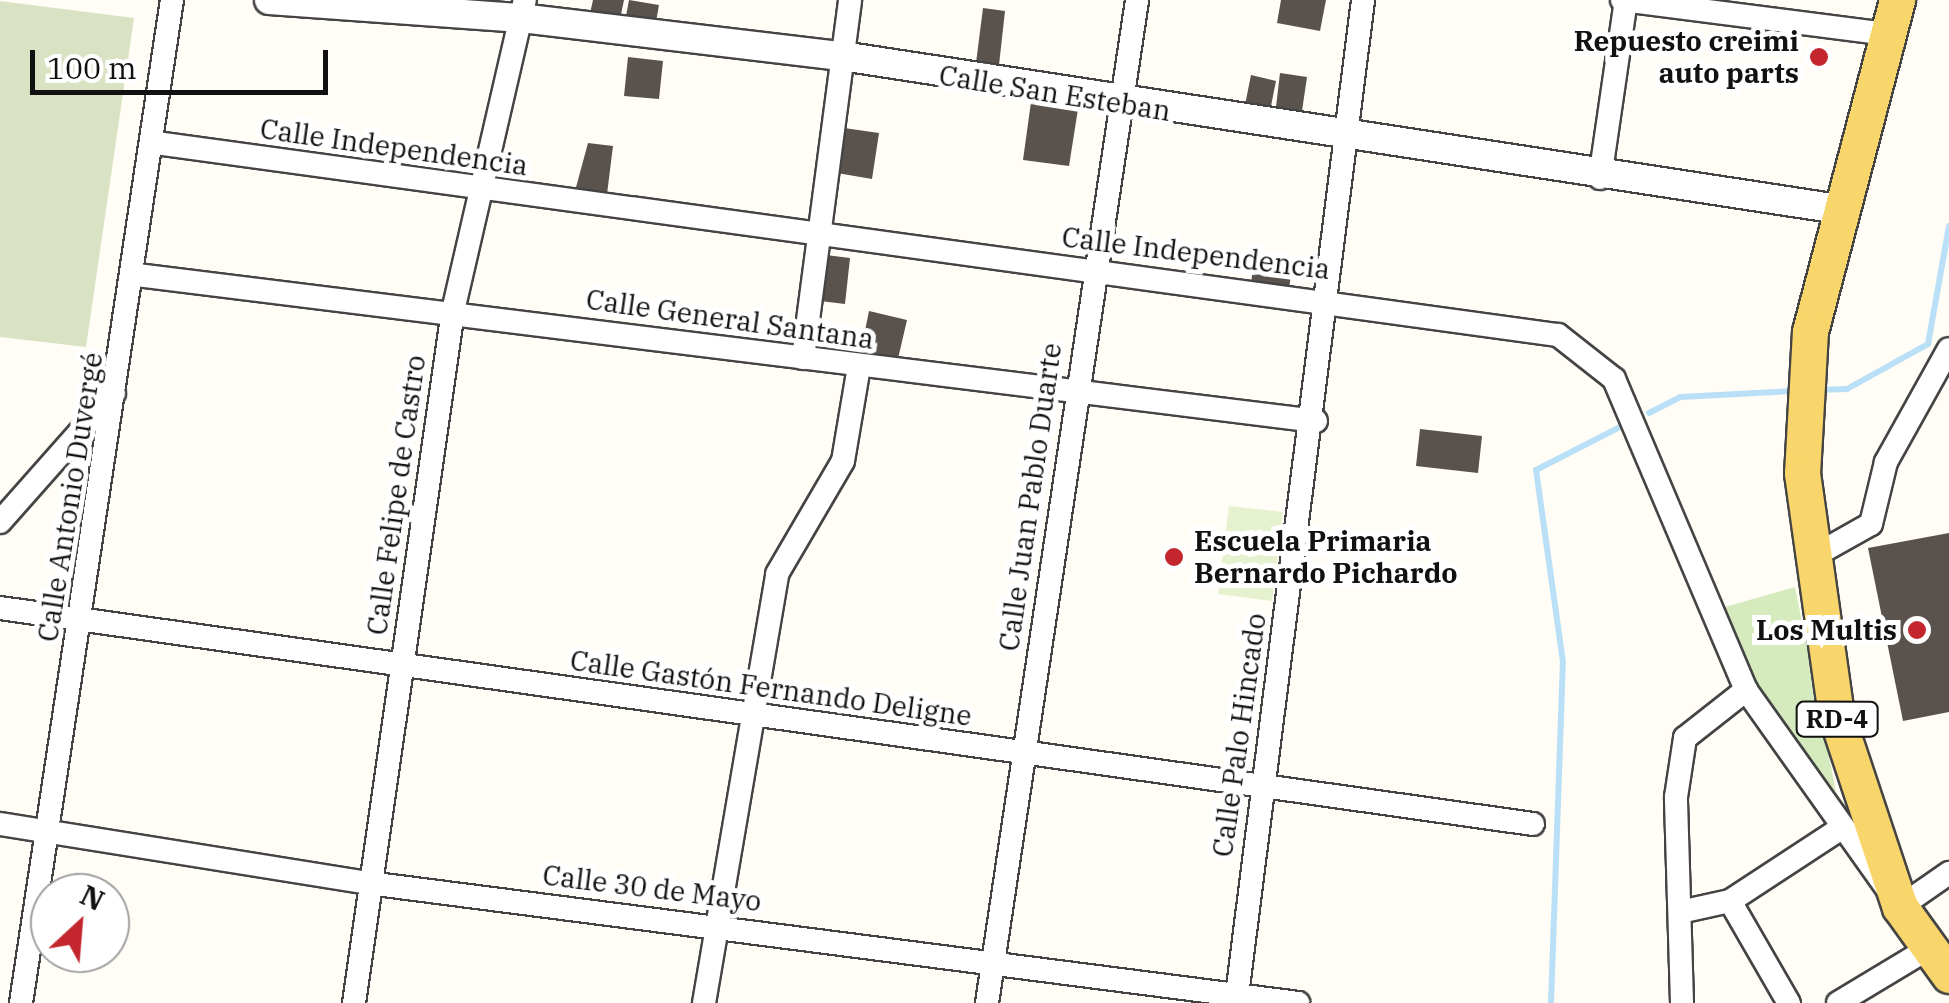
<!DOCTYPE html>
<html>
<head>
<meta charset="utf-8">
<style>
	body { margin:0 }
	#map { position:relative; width:1949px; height:1003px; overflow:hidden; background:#fffdf5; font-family:"IBM Plex Serif",serif }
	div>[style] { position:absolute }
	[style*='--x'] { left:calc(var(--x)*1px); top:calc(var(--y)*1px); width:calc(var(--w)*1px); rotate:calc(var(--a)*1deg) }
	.green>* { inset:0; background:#d5ebbd }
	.cemetery>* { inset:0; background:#d9e3c4 }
	.pitch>* { inset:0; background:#e6f2cf }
	.stream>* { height:6px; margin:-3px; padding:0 3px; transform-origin:3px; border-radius:3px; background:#b9e0f7 }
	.building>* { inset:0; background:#5a524d }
	.roads { filter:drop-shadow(2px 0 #444) drop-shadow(-2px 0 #444) drop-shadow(0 2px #444) drop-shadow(0 -2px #444) }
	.minor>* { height:22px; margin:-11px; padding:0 11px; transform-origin:11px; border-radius:11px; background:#fff }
	.tertiary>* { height:28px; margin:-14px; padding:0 14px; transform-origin:14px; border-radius:14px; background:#fff }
	.primary>* { height:35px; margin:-17.5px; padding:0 17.5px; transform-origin:17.5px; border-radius:17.5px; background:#f9d66b }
	.dots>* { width:28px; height:28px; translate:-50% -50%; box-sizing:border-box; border:5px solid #fff; border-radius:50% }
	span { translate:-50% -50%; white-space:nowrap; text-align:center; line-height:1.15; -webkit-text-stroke:10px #fff; paint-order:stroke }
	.shield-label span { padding:2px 8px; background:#fff; border:2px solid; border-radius:8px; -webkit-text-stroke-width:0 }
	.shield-label { font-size:25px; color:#111; font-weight:700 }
	.poi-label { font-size:28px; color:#111; font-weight:700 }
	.right { translate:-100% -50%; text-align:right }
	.left { translate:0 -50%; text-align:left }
	.street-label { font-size:28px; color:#111 }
	.north { position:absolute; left:30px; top:873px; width:100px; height:100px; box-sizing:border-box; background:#fff; border:2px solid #a0a0a0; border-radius:50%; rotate:26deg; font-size:28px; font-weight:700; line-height:40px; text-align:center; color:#111 }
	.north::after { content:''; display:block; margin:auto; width:35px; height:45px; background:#c4262e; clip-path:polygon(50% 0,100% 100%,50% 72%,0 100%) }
	.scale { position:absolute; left:30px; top:50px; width:298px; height:45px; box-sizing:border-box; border:5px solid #111; border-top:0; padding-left:12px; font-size:30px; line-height:35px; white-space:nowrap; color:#111; -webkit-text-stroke:8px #fff; paint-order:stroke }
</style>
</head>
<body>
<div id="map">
	<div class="green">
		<div style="clip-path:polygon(1795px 587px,1836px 792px,1746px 690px,1711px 611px)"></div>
	</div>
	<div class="cemetery">
		<div style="clip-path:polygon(0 1px,134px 18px,86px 347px,0 337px)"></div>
	</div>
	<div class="pitch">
		<div style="clip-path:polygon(1229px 506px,1283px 512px,1272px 601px,1218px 594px)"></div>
	</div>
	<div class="stream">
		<div style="--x:1816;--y:390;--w:31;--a:-2"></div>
		<div style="--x:1847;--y:389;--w:93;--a:-29.1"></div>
		<div style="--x:1928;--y:344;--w:120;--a:-79.9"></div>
		<div style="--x:1649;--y:413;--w:35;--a:-27"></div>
		<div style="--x:1680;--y:397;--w:113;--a:-3"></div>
		<div style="--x:1551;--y:1003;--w:341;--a:-88"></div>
		<div style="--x:1563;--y:662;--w:194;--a:-98"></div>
		<div style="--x:1536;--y:470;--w:94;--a:-27.1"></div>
	</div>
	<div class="building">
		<div style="clip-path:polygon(593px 0,624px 0,619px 24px,589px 18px)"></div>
		<div style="clip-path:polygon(629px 0,659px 5px,654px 33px,624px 27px)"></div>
		<div style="clip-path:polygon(1281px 0,1326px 0,1320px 31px,1277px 23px)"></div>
		<div style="clip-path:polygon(983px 8px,1005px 11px,998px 74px,975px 71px)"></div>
		<div style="clip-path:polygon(628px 57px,663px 61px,659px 99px,624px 96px)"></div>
		<div style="clip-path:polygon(1280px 73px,1307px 77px,1302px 111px,1276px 107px)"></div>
		<div style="clip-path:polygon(1251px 75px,1276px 81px,1270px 111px,1245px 105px)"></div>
		<div style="clip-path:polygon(1031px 102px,1078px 109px,1069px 166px,1023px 160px)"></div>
		<div style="clip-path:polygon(844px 128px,879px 133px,872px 179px,837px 173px)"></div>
		<div style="clip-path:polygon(588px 143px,613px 146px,607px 194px,575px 191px)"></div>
		<div style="clip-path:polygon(1255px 254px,1293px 261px,1289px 289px,1251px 283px)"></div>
		<div style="clip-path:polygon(826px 255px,850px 258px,845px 304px,820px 301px)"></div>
		<div style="clip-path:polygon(869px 311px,907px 320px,897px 363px,860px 355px)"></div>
		<div style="clip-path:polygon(1420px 429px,1482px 436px,1478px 473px,1416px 466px)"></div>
		<div style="clip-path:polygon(1949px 533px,1949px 712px,1903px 721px,1868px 548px)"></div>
	</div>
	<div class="roads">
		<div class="minor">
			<div style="--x:1622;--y:0;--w:269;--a:7.3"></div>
			<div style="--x:156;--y:143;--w:1415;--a:7.8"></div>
			<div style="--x:1558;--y:335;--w:71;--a:38.2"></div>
			<div style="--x:1614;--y:379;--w:338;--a:67"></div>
			<div style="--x:1746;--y:690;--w:266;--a:54.6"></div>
			<div style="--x:1900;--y:907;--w:60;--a:-34.8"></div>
			<div style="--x:1600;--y:178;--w:180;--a:-81.7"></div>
			<div style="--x:137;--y:275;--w:1188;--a:7.06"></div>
			<div style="--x:803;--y:358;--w:361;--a:-82.5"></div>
			<div style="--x:0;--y:522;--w:172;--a:-48.5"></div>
			<div style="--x:1814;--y:556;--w:65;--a:-29.3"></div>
			<div style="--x:1871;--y:524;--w:64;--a:-76.4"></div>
			<div style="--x:1886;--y:462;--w:129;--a:-60.9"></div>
			<div style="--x:0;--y:608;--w:1548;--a:8.02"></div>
			<div style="--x:0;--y:824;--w:381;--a:9.1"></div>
			<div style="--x:376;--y:884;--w:930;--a:7.35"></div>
			<div style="--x:1730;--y:901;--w:118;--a:60"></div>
			<div style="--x:1680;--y:912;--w:51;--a:-12.4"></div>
			<div style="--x:1730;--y:901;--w:135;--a:-33.2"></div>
			<div style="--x:21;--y:1003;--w:1014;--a:-81.44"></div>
			<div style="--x:354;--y:1003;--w:699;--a:-81.86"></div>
			<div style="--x:453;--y:311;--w:319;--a:-77"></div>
			<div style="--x:704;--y:1003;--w:435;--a:-80.3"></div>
			<div style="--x:777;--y:574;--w:131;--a:-59.7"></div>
			<div style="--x:843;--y:461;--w:96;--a:-80.4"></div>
			<div style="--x:987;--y:1003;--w:1014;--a:-81.49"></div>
			<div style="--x:1236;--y:1003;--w:1011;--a:-82.78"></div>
			<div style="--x:1682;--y:1003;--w:206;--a:-91.7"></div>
			<div style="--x:1676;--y:797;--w:60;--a:-81.3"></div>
			<div style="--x:1685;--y:738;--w:78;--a:-38.2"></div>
			<div style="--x:1838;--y:1003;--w:106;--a:-31.1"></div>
		</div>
		<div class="tertiary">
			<div style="--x:269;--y:0;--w:253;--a:4.1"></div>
			<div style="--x:521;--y:18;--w:323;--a:6.8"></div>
			<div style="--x:842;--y:56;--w:1008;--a:8.73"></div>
		</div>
		<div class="primary">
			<div style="--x:1897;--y:0;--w:342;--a:104.7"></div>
			<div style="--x:1810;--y:331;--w:142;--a:93.2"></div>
			<div style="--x:1802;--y:473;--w:244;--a:82"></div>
			<div style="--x:1836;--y:715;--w:202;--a:71.6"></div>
			<div style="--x:1900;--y:907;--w:84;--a:54.2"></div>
		</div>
	</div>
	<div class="dots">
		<div style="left:1819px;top:57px;background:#c4262e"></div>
		<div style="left:1174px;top:557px;background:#c4262e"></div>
		<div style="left:1917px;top:630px;background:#c4262e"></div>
	</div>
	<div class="shield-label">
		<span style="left:1837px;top:719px">RD-4</span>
	</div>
	<div class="poi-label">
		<span class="right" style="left:1799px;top:57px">Repuesto creimi<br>auto parts</span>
		<span class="left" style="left:1194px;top:557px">Escuela Primaria<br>Bernardo Pichardo</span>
		<span class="right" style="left:1897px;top:630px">Los Multis</span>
	</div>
	<div class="street-label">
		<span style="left:1055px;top:93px;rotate:9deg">Calle San Esteban</span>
		<span style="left:394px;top:147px;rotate:8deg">Calle Independencia</span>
		<span style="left:1196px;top:253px;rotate:7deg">Calle Independencia</span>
		<span style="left:730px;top:319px;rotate:8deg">Calle General Santana</span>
		<span style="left:396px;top:495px;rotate:-82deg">Calle Felipe de Castro</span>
		<span style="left:70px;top:497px;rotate:-81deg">Calle Antonio Duvergé</span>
		<span style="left:1030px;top:497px;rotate:-82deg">Calle Juan Pablo Duarte</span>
		<span style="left:771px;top:688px;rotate:8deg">Calle Gastón Fernando Deligne</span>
		<span style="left:1239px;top:735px;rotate:-82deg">Calle Palo Hincado</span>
		<span style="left:652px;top:888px;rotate:7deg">Calle 30 de Mayo</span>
	</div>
	<div class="north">N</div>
	<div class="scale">100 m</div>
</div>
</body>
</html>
